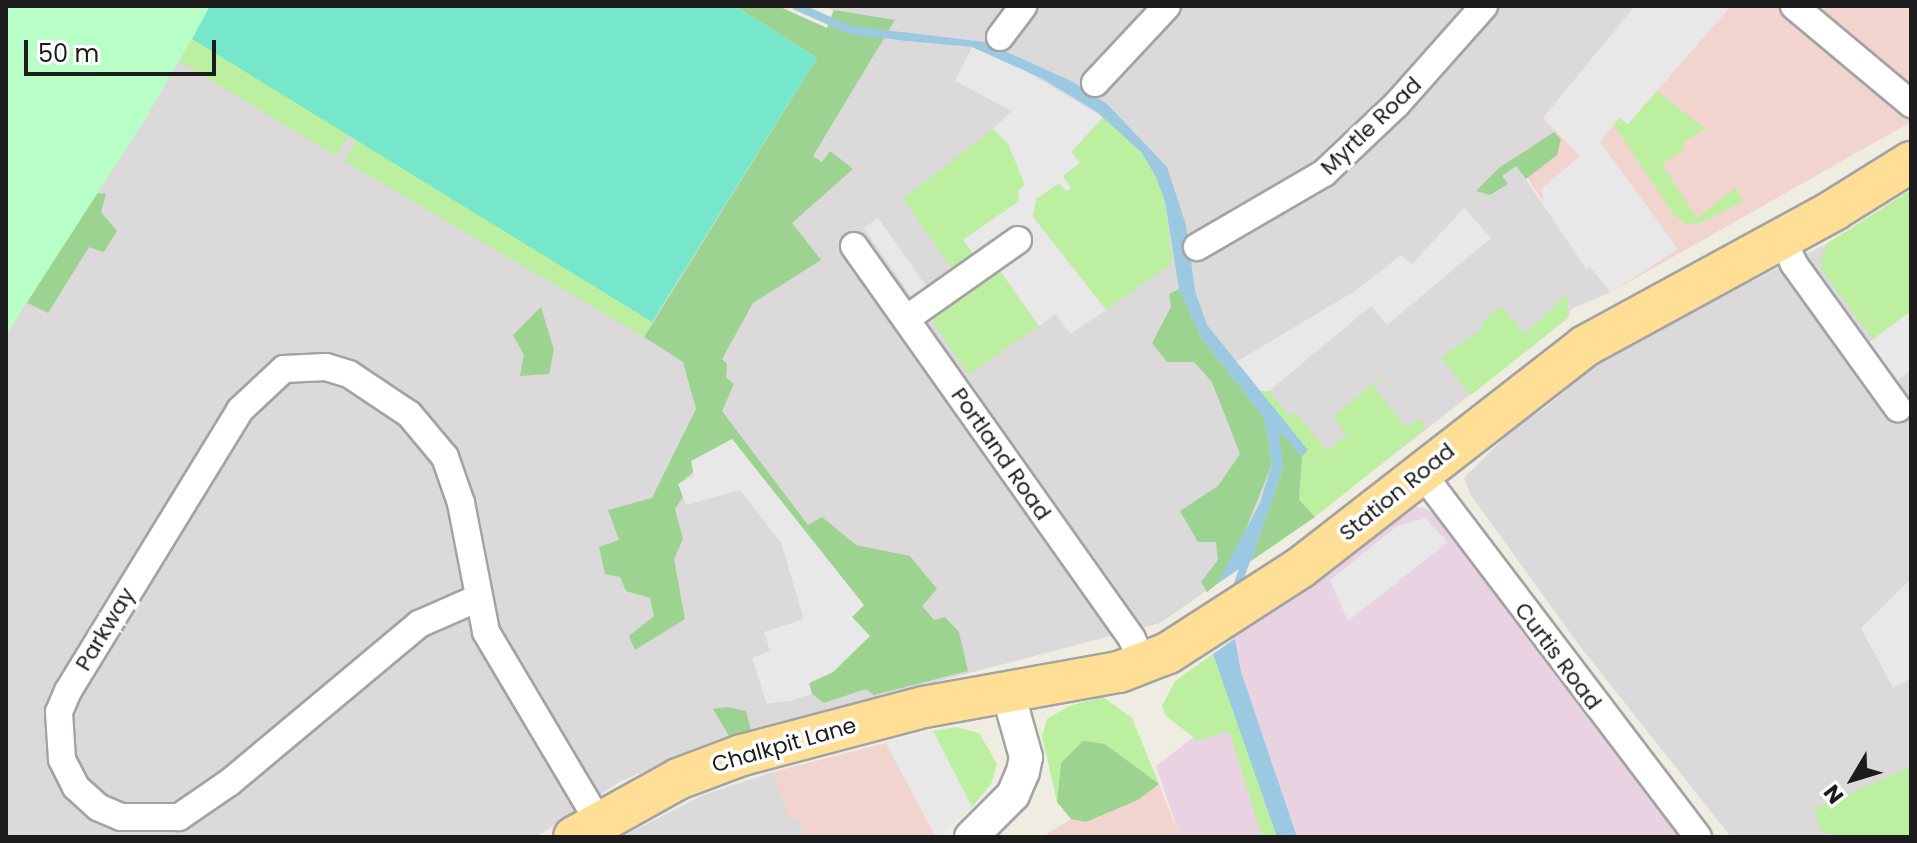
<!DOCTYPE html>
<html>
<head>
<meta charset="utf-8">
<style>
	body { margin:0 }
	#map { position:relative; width:1917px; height:843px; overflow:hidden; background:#efece1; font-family:Poppins,sans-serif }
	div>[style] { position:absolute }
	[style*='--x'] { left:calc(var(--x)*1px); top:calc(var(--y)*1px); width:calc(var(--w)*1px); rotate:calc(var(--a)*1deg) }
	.residential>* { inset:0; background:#dbd9d9 }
	.commercial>* { inset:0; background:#f2d4ce }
	.industrial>* { inset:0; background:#e9d2e2 }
	.grass>* { inset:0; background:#bdefa1 }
	.forest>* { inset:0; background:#9cd391 }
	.park>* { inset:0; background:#b8ffc7 }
	.pitch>* { inset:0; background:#76e7ca }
	.parking>* { inset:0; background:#e8e8e8 }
	.water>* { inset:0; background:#9cc9e2 }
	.stream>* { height:8px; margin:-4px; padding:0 4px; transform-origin:4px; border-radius:4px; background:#9cc9e2 }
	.roads { filter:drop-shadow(2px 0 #a3a3a3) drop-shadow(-2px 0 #a3a3a3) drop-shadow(0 2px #a3a3a3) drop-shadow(0 -2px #a3a3a3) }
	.minor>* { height:26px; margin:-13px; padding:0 13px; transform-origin:13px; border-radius:13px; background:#fff }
	.tertiary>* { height:32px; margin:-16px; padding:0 16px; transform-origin:16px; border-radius:16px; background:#fff }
	.primary>* { height:40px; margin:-20px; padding:0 20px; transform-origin:20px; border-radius:20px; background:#ffdf96 }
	span { translate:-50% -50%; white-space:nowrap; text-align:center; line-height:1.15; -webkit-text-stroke:7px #fff; paint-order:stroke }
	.street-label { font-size:22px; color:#1c1c1c }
	.frame { position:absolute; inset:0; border:8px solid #1c1c1c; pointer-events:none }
	.north { position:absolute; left:1813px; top:739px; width:80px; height:80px; -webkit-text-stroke:6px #fff; paint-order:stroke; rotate:232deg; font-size:22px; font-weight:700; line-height:32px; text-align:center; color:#1c1c1c }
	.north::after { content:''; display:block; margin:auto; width:28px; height:36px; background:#1c1c1c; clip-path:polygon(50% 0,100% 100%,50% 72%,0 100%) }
	.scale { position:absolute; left:24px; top:40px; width:192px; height:36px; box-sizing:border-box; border:4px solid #1c1c1c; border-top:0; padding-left:10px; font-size:24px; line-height:28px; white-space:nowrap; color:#1c1c1c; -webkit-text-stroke:6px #fff; paint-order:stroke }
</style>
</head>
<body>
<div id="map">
	<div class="residential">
		<div style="clip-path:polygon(824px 6px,1635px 6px,1543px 118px,1554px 132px,1516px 165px,1586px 268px,1590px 266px,1611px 292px,1571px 309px,1568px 318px,1323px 510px,1160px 623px,729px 736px,621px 781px,536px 837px,6px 837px,6px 335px,192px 39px,652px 322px,817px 58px,833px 11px)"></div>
		<div style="clip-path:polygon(1911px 190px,1911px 837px,1731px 837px,1579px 645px,1470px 494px,1464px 478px,1517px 425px,1544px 409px,1608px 354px,1828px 243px)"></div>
		<div style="clip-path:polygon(773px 772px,791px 821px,798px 818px,806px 837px,622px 837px,703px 795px)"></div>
	</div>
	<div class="commercial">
		<div style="clip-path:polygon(1635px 6px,1911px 6px,1911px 122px,1611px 292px,1590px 267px,1586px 268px,1514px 157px,1553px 132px,1543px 118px)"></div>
		<div style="clip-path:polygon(933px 731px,972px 807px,936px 837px,806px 837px,798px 818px,790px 821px,773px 772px)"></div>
		<div style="clip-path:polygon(1159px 784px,1180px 837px,1042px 837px,1071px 819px,1086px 822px,1138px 800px)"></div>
	</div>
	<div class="industrial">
		<div style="clip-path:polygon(1406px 506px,1425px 508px,1438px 516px,1684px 837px,1180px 837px,1156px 766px,1195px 736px,1237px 720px,1213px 654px)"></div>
	</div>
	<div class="grass">
		<div style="clip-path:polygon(210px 6px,252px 74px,349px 134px,336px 156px,179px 61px)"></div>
		<div style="clip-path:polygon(1655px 90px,1710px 132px,1703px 130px,1682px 143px,1685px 149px,1662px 164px,1697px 218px,1735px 188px,1743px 201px,1703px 222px,1687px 225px,1673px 214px,1614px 125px,1620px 117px,1629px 124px)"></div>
		<div style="clip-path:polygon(1103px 117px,1142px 153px,1156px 177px,1165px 201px,1172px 263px,1106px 310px,1033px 217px,1036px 199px,1060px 183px,1070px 187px,1062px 176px,1071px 153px)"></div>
		<div style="clip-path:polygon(993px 129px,1008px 144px,1026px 185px,1019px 201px,964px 239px,976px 258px,955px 273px,903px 199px)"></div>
		<div style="clip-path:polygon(357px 139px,652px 322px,644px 337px,344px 161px)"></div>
		<div style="clip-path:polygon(1911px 190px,1911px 311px,1873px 339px,1821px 269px,1822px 254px,1828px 243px)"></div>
		<div style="clip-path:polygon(998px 268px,1039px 326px,969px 374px,933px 323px,936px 313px)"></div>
		<div style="clip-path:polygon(1567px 294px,1568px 318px,1471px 395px,1441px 358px,1484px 327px,1481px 323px,1501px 306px,1525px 334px)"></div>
		<div style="clip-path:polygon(1383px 375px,1374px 388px,1407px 428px,1419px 419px,1426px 428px,1315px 517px,1299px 500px,1302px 456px,1308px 450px,1260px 391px,1269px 391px,1289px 416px,1295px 412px,1327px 451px,1347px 435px,1333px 417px)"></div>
		<div style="clip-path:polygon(1213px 654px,1257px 775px,1277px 837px,1262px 837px,1229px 731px,1198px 741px,1166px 716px,1162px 706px,1175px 681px)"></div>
		<div style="clip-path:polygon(1103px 697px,1132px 718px,1159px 784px,1105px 744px,1061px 763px,1057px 802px,1042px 736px,1047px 719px,1069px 706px)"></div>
		<div style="clip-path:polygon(956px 727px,979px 733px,997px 764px,991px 784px,972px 807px,933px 731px)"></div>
		<div style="clip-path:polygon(1911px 767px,1911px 837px,1840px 837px,1821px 831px,1814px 809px)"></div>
	</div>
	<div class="forest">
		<div style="clip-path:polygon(735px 6px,778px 6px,827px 28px,834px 10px,895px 20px,813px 156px,822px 162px,830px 151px,853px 169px,792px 223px,821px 260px,753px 303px,722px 359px,727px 364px,726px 377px,734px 384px,722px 411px,808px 525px,822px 517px,856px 545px,910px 556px,937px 589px,922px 606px,934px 620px,945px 617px,959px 632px,968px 671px,874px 695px,866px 689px,824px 703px,812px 694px,809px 683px,833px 672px,869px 636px,852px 617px,863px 605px,732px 439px,679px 484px,683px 497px,675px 509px,683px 539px,674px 559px,685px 619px,635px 650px,629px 636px,654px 616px,650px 598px,626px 591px,620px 577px,605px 574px,599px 547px,619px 540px,608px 510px,652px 498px,696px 409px,683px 362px,644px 337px,817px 58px)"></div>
		<div style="clip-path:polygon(1554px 132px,1561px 139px,1557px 155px,1526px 179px,1516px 166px,1502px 176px,1508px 184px,1490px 195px,1476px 191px,1499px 168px)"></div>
		<div style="clip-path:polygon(80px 191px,106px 194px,101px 212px,117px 231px,104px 252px,89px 247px,48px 313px,27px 303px,13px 287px)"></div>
		<div style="clip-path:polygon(1179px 289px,1202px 339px,1264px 417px,1272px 464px,1241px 541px,1217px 584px,1207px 592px,1201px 582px,1218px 560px,1216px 542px,1198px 542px,1180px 511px,1218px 486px,1240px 454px,1212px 382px,1194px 362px,1167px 362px,1152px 343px,1171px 307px,1169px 294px)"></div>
		<div style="clip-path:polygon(541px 307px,554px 350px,549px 374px,520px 376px,524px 355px,513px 335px)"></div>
		<div style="clip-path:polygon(1278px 429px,1302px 456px,1299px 500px,1315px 517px,1251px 561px,1283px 468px)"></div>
		<div style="clip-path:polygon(727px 707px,746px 711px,751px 730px,729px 736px,713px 709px)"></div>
		<div style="clip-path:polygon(1083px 741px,1105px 744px,1159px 784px,1138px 800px,1086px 822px,1071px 819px,1057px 802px,1061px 763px)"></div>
	</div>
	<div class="park">
		<div style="clip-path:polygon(6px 6px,210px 6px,146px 118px,6px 335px)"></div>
	</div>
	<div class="pitch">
		<div style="clip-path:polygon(210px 6px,735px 6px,817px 58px,652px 322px,192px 39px)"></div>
	</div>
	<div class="parking">
		<div style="clip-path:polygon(1635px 6px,1731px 6px,1628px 124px,1619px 118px,1600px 142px,1678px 249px,1611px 292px,1590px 267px,1586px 268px,1543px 203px,1542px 188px,1580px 156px,1543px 118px)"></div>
		<div style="clip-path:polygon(972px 47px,1010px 62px,1103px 117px,1071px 152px,1080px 163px,1063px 176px,1071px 188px,1066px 191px,1059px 183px,1036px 199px,1033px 217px,1106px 310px,1070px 334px,1056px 314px,1039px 326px,998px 268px,988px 274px,963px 240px,1019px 201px,1018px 191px,1025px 185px,1008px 144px,993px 129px,1012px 111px,955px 81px)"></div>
		<div style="clip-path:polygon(1464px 208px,1491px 238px,1387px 325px,1371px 306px,1269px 391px,1260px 391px,1236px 362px,1355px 291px,1401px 255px,1412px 264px)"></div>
		<div style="clip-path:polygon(878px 218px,929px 290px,921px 297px,911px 296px,864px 228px)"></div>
		<div style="clip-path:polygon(1911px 311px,1911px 370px,1895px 383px,1867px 344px)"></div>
		<div style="clip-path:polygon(732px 439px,864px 605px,852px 617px,870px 636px,833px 672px,809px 683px,812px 694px,794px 700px,767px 704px,752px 658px,770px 651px,764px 632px,804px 619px,781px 543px,740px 490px,686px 505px,678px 484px,694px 476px,691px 461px)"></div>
		<div style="clip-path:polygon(1425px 518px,1448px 542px,1348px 621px,1330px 580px,1397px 526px)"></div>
		<div style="clip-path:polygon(1911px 579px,1911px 678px,1893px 688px,1861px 628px)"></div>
		<div style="clip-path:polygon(933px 731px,972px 807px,936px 837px,885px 742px)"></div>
	</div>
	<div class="water">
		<div style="clip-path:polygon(902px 32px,985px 42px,1073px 82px,1107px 104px,1167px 167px,1186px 225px,1195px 291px,1207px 325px,1308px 450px,1302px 456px,1279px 431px,1283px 468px,1251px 561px,1217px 584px,1260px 503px,1272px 464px,1264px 417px,1202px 339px,1179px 289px,1165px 201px,1156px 177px,1142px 153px,1097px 112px,1043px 79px,972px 47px,898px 40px)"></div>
		<div style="clip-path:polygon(1235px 639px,1241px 672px,1297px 837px,1277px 837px,1213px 654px)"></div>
	</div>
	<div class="stream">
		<div style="--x:796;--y:6;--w:59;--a:24"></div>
		<div style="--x:850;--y:30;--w:59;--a:6.8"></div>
		<div style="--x:1234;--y:595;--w:42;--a:-70.7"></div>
	</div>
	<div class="roads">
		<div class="minor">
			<div style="--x:1794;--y:6;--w:153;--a:39.9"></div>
			<div style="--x:1000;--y:37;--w:39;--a:-53"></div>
			<div style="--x:1095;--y:83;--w:105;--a:-46.9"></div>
			<div style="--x:1782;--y:239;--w:28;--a:64"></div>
			<div style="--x:1794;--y:264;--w:178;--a:54.2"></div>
			<div style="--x:854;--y:246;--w:481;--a:54.7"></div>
			<div style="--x:1132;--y:639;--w:27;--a:66"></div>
			<div style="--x:1197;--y:247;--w:147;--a:-30.2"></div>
			<div style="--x:1324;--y:173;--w:100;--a:-43.4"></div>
			<div style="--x:1397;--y:104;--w:131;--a:-48.4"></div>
			<div style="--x:906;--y:319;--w:137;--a:-35.2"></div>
			<div style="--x:1421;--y:472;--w:458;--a:52.8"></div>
			<div style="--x:476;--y:599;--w:62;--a:156.3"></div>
			<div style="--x:419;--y:624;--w:246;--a:140.1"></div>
			<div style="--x:230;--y:782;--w:62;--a:145.5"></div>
			<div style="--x:179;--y:817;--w:58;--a:180"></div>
			<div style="--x:121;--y:817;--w:25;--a:-157"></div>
			<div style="--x:98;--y:807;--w:30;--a:-138"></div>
			<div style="--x:76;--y:787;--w:31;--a:-117"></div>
			<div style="--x:62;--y:759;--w:47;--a:-93.7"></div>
			<div style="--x:59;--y:712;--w:23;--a:-67"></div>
			<div style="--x:68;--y:691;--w:329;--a:-58.5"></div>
			<div style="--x:240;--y:410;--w:60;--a:-43"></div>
			<div style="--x:284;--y:369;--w:42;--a:-2.7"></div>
			<div style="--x:326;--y:367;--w:24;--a:17"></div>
			<div style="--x:349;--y:374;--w:72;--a:33.7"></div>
			<div style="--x:409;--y:414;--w:56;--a:50.1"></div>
			<div style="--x:445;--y:457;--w:49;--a:70.8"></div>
			<div style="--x:461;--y:503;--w:131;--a:79"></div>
			<div style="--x:486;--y:632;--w:220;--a:59.3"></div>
		</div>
		<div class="tertiary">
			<div style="--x:971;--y:837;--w:59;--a:-45"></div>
			<div style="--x:1013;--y:795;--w:25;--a:-67"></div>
			<div style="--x:1023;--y:772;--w:15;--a:-79"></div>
			<div style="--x:1026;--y:757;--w:66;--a:-105.7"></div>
		</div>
		<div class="primary">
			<div style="--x:574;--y:837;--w:119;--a:-29.1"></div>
			<div style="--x:678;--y:779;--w:68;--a:-20.6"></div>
			<div style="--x:742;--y:755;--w:188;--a:-14.8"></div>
			<div style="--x:924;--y:707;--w:198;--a:-10.2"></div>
			<div style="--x:1119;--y:672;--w:53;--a:-21.2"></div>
			<div style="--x:1168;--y:653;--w:157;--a:-32.8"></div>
			<div style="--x:1300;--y:568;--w:361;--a:-37.9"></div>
			<div style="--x:1585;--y:346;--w:284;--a:-28.6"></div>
			<div style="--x:1834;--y:210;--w:91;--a:-31.9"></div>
		</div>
	</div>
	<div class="street-label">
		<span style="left:1371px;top:126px;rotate:-44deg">Myrtle Road</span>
		<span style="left:1001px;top:454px;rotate:55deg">Portland Road</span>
		<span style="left:1397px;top:492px;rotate:-39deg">Station Road</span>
		<span style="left:105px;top:629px;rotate:-59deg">Parkway</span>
		<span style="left:1558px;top:656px;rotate:53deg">Curtis Road</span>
		<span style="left:784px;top:745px;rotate:-16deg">Chalkpit Lane</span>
	</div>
	<div class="frame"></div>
	<div class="north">N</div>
	<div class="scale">50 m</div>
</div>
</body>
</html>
